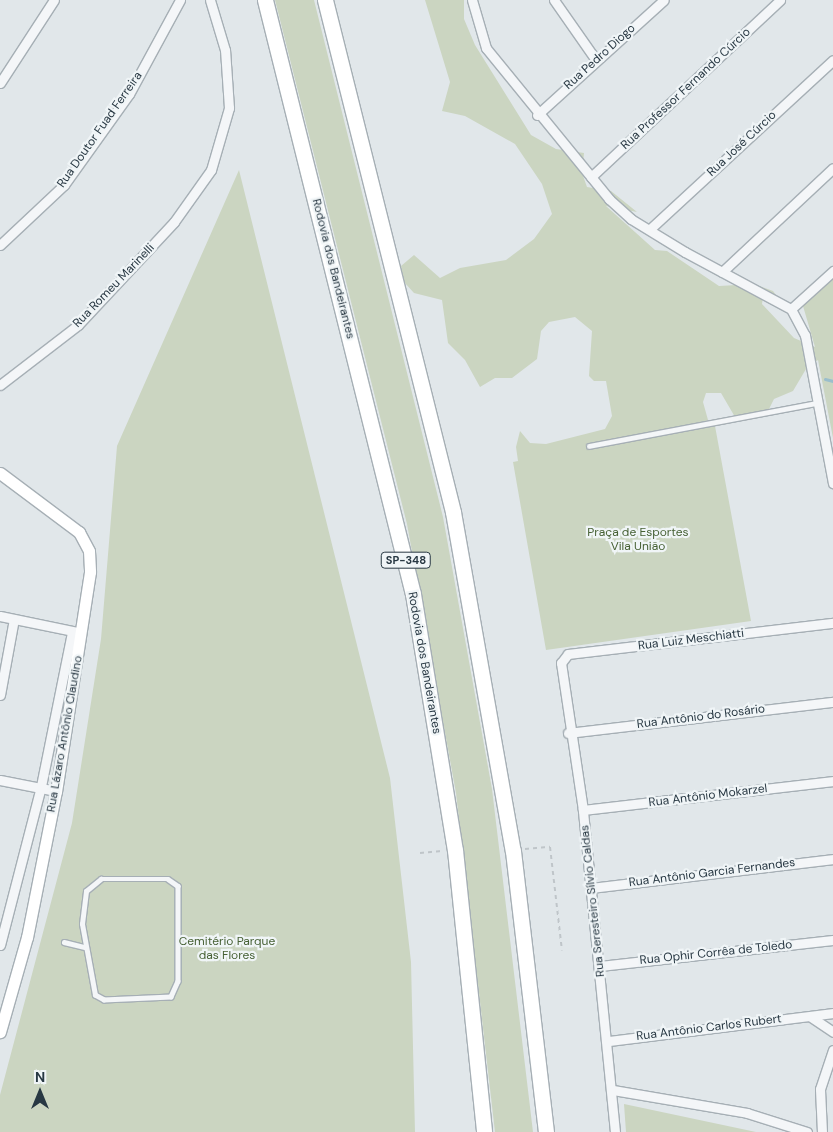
<!DOCTYPE html>
<html>
<head>
<meta charset="utf-8">
<style>
	body { margin:0 }
	#map { position:relative; width:833px; height:1132px; overflow:hidden; background:#e1e7ea; font-family:"DM Sans",sans-serif }
	div>[style] { position:absolute }
	[style*='--x'] { left:calc(var(--x)*1px); top:calc(var(--y)*1px); width:calc(var(--w)*1px); rotate:calc(var(--a)*1deg) }
	.green>* { inset:0; background:#cbd5c1 }
	.stream>* { height:3px; margin:-1.5px; padding:0 1.5px; transform-origin:1.5px; border-radius:1.5px; background:#9abecc }
	.path>* { height:2px; margin-top:-1px; transform-origin:0; background:repeating-linear-gradient(90deg,#bfc5c9 0 4px,transparent 0 8px) }
	.roads { filter:drop-shadow(1px 0 #a6afb5) drop-shadow(-1px 0 #a6afb5) drop-shadow(0 1px #a6afb5) drop-shadow(0 -1px #a6afb5) }
	.service>* { height:4.5px; margin:-2.25px; padding:0 2.25px; transform-origin:2.25px; border-radius:2.25px; background:#f4f6f8 }
	.minor>* { height:9px; margin:-4.5px; padding:0 4.5px; transform-origin:4.5px; border-radius:4.5px; background:#f4f6f8 }
	.secondary>* { height:11px; margin:-5.5px; padding:0 5.5px; transform-origin:5.5px; border-radius:5.5px; background:#fff }
	.motorway>* { height:15px; margin:-7.5px; padding:0 7.5px; transform-origin:7.5px; border-radius:7.5px; background:#fff }
	span { translate:-50% -50%; white-space:nowrap; text-align:center; line-height:1.15; -webkit-text-stroke:4.5px #f0f5f7; paint-order:stroke }
	.shield-label span { padding:1px 4px; background:#f0f5f7; border:1px solid; border-radius:4px; -webkit-text-stroke-width:0 }
	.shield-label { font-size:11px; color:#283843; font-weight:700 }
	.street-label { font-size:12px; color:#283843 }
	.park-label { font-size:12px; color:#466034 }
	.north { position:absolute; left:15px; top:1067px; width:50px; height:50px; -webkit-text-stroke:4px #f0f5f7; paint-order:stroke; rotate:0deg; font-size:14px; font-weight:700; line-height:20px; text-align:center; color:#283843 }
	.north::after { content:''; display:block; margin:auto; width:18px; height:22px; background:#283843; clip-path:polygon(50% 0,100% 100%,50% 72%,0 100%) }
</style>
</head>
<body>
<div id="map">
	<div class="green">
		<div style="clip-path:polygon(275px 0,314px 0,443px 517px,492px 789px,533px 1132px,495px 1132px,456px 793px,407px 524px)"></div>
		<div style="clip-path:polygon(425px 0,464px 0,464px 19px,475px 45px,531px 135px,556px 149px,584px 153px,582px 173px,587px 187px,611px 191px,637px 212px,606px 206px,655px 250px,667px 251px,719px 286px,754px 284px,773px 291px,776px 295px,763px 297px,762px 304px,794px 338px,815px 347px,803px 306px,833px 279px,833px 438px,818px 360px,806px 369px,793px 391px,774px 399px,768px 411px,735px 417px,721px 393px,706px 393px,703px 402px,708px 420px,679px 432px,715px 426px,751px 621px,546px 650px,513px 462px,518px 461px,516px 447px,520px 431px,530px 443px,546px 444px,605px 429px,612px 416px,606px 381px,594px 381px,589px 376px,592px 331px,575px 317px,549px 322px,541px 331px,537px 359px,512px 378px,495px 378px,480px 387px,465px 360px,448px 343px,442px 300px,414px 293px,404px 282px,401px 266px,414px 255px,440px 278px,460px 268px,506px 260px,534px 239px,552px 214px,542px 184px,515px 144px,465px 116px,442px 111px,450px 82px)"></div>
		<div style="clip-path:polygon(239px 170px,390px 778px,411px 962px,415px 1132px,0 1132px,0 1095px,72px 823px,101px 639px,117px 446px)"></div>
		<div style="clip-path:polygon(624px 1104px,756px 1132px,626px 1132px)"></div>
	</div>
	<div class="stream">
		<div style="--x:825;--y:379;--w:8;--a:14"></div>
	</div>
	<div class="path">
		<div style="--x:525;--y:849;--w:25;--a:-5"></div>
		<div style="--x:550;--y:847;--w:104;--a:83.4"></div>
		<div style="--x:420;--y:853;--w:22;--a:-5"></div>
	</div>
	<div class="roads">
		<div class="service">
			<div style="--x:589;--y:446;--w:232;--a:-10.7"></div>
			<div style="--x:101;--y:879;--w:67;--a:0"></div>
			<div style="--x:168;--y:879;--w:12;--a:35"></div>
			<div style="--x:178;--y:886;--w:95;--a:90"></div>
			<div style="--x:178;--y:981;--w:17;--a:114"></div>
			<div style="--x:171;--y:997;--w:67;--a:177.4"></div>
			<div style="--x:104;--y:1000;--w:10;--a:-151"></div>
			<div style="--x:95;--y:995;--w:72;--a:-100.4"></div>
			<div style="--x:82;--y:924;--w:33;--a:-83"></div>
			<div style="--x:86;--y:891;--w:19;--a:-39"></div>
			<div style="--x:64;--y:942;--w:21;--a:14"></div>
		</div>
		<div class="minor">
			<div style="--x:472;--y:0;--w:50;--a:73.7"></div>
			<div style="--x:486;--y:48;--w:195;--a:50.8"></div>
			<div style="--x:609;--y:199;--w:30;--a:42"></div>
			<div style="--x:631;--y:219;--w:63;--a:31.4"></div>
			<div style="--x:685;--y:252;--w:120;--a:28.3"></div>
			<div style="--x:791;--y:309;--w:30;--a:62"></div>
			<div style="--x:805;--y:335;--w:151;--a:79.3"></div>
			<div style="--x:554;--y:0;--w:73;--a:55"></div>
			<div style="--x:0;--y:83;--w:99;--a:-57"></div>
			<div style="--x:537;--y:115;--w:171;--a:-42.2"></div>
			<div style="--x:591;--y:177;--w:259;--a:-43.1"></div>
			<div style="--x:650;--y:229;--w:249;--a:-42.7"></div>
			<div style="--x:0;--y:245;--w:88;--a:-43.2"></div>
			<div style="--x:64;--y:185;--w:112;--a:-54.5"></div>
			<div style="--x:129;--y:94;--w:107;--a:-61.5"></div>
			<div style="--x:722;--y:272;--w:152;--a:-43.1"></div>
			<div style="--x:791;--y:309;--w:57;--a:-42.1"></div>
			<div style="--x:0;--y:385;--w:98;--a:-37.6"></div>
			<div style="--x:78;--y:325;--w:141;--a:-47"></div>
			<div style="--x:174;--y:222;--w:64;--a:-54.6"></div>
			<div style="--x:211;--y:170;--w:65;--a:-73.8"></div>
			<div style="--x:229;--y:108;--w:58;--a:-93.9"></div>
			<div style="--x:225;--y:50;--w:52;--a:-106.7"></div>
			<div style="--x:0;--y:616;--w:80;--a:11.6"></div>
			<div style="--x:0;--y:695;--w:77;--a:-79.6"></div>
			<div style="--x:568;--y:733;--w:267;--a:-6.7"></div>
			<div style="--x:0;--y:780;--w:57;--a:11.1"></div>
			<div style="--x:583;--y:810;--w:252;--a:-6.6"></div>
			<div style="--x:591;--y:888;--w:244;--a:-6.8"></div>
			<div style="--x:0;--y:945;--w:164;--a:-75.5"></div>
			<div style="--x:41;--y:786;--w:157;--a:-78.6"></div>
			<div style="--x:600;--y:966;--w:234;--a:-6.4"></div>
			<div style="--x:811;--y:1017;--w:27;--a:34"></div>
			<div style="--x:609;--y:1041;--w:226;--a:-7.1"></div>
			<div style="--x:613;--y:1090;--w:136;--a:9.7"></div>
			<div style="--x:747;--y:1113;--w:63;--a:17.6"></div>
			<div style="--x:615;--y:1132;--w:324;--a:-95.7"></div>
			<div style="--x:583;--y:810;--w:149;--a:-98.5"></div>
			<div style="--x:561;--y:663;--w:11;--a:-52"></div>
			<div style="--x:568;--y:654;--w:267;--a:-6.7"></div>
			<div style="--x:822;--y:1132;--w:43;--a:-92.7"></div>
			<div style="--x:820;--y:1089;--w:41;--a:-71.6"></div>
		</div>
		<div class="secondary">
			<div style="--x:0;--y:473;--w:99;--a:36.8"></div>
			<div style="--x:79;--y:532;--w:21;--a:62"></div>
			<div style="--x:89;--y:551;--w:21;--a:87"></div>
			<div style="--x:90;--y:572;--w:222;--a:98.8"></div>
			<div style="--x:56;--y:791;--w:149;--a:101.2"></div>
			<div style="--x:27;--y:937;--w:99;--a:105.9"></div>
		</div>
		<div class="motorway">
			<div style="--x:265;--y:0;--w:612;--a:76.01"></div>
			<div style="--x:413;--y:594;--w:259;--a:80.7"></div>
			<div style="--x:455;--y:850;--w:283;--a:84.1"></div>
			<div style="--x:325;--y:0;--w:528;--a:75.96"></div>
			<div style="--x:453;--y:512;--w:344;--a:80"></div>
			<div style="--x:513;--y:851;--w:283;--a:83.3"></div>
		</div>
	</div>
	<div class="shield-label">
		<span style="left:406px;top:560px">SP-348</span>
	</div>
	<div class="street-label">
		<span style="left:600px;top:57px;rotate:-42deg">Rua Pedro Diogo</span>
		<span style="left:686px;top:89px;rotate:-43deg">Rua Professor Fernando Cúrcio</span>
		<span style="left:100px;top:130px;rotate:-55deg">Rua Doutor Fuad Ferreira</span>
		<span style="left:742px;top:144px;rotate:-43deg">Rua José Cúrcio</span>
		<span style="left:333px;top:269px;rotate:76deg">Rodovia dos Bandeirantes</span>
		<span style="left:114px;top:286px;rotate:-46deg">Rua Romeu Marinelli</span>
		<span style="left:691px;top:640px;rotate:-7deg">Rua Luiz Meschiatti</span>
		<span style="left:424px;top:663px;rotate:80deg">Rodovia dos Bandeirantes</span>
		<span style="left:701px;top:717px;rotate:-7deg">Rua Antônio do Rosário</span>
		<span style="left:65px;top:734px;rotate:-80deg">Rua Lázaro Antônio Claudino</span>
		<span style="left:708px;top:796px;rotate:-7deg">Rua Antônio Mokarzel</span>
		<span style="left:712px;top:873px;rotate:-7deg">Rua Antônio Garcia Fernandes</span>
		<span style="left:593px;top:901px;rotate:-96deg">Rua Seresteiro Sílvio Caldas</span>
		<span style="left:716px;top:953px;rotate:-6deg">Rua Ophir Corrêa de Toledo</span>
		<span style="left:709px;top:1028px;rotate:-7deg">Rua Antônio Carlos Rubert</span>
	</div>
	<div class="park-label">
		<span style="left:638px;top:540px">Praça de Esportes<br>Vila União</span>
		<span style="left:227px;top:949px">Cemitério Parque<br>das Flores</span>
	</div>
	<div class="north">N</div>
</div>
</body>
</html>
